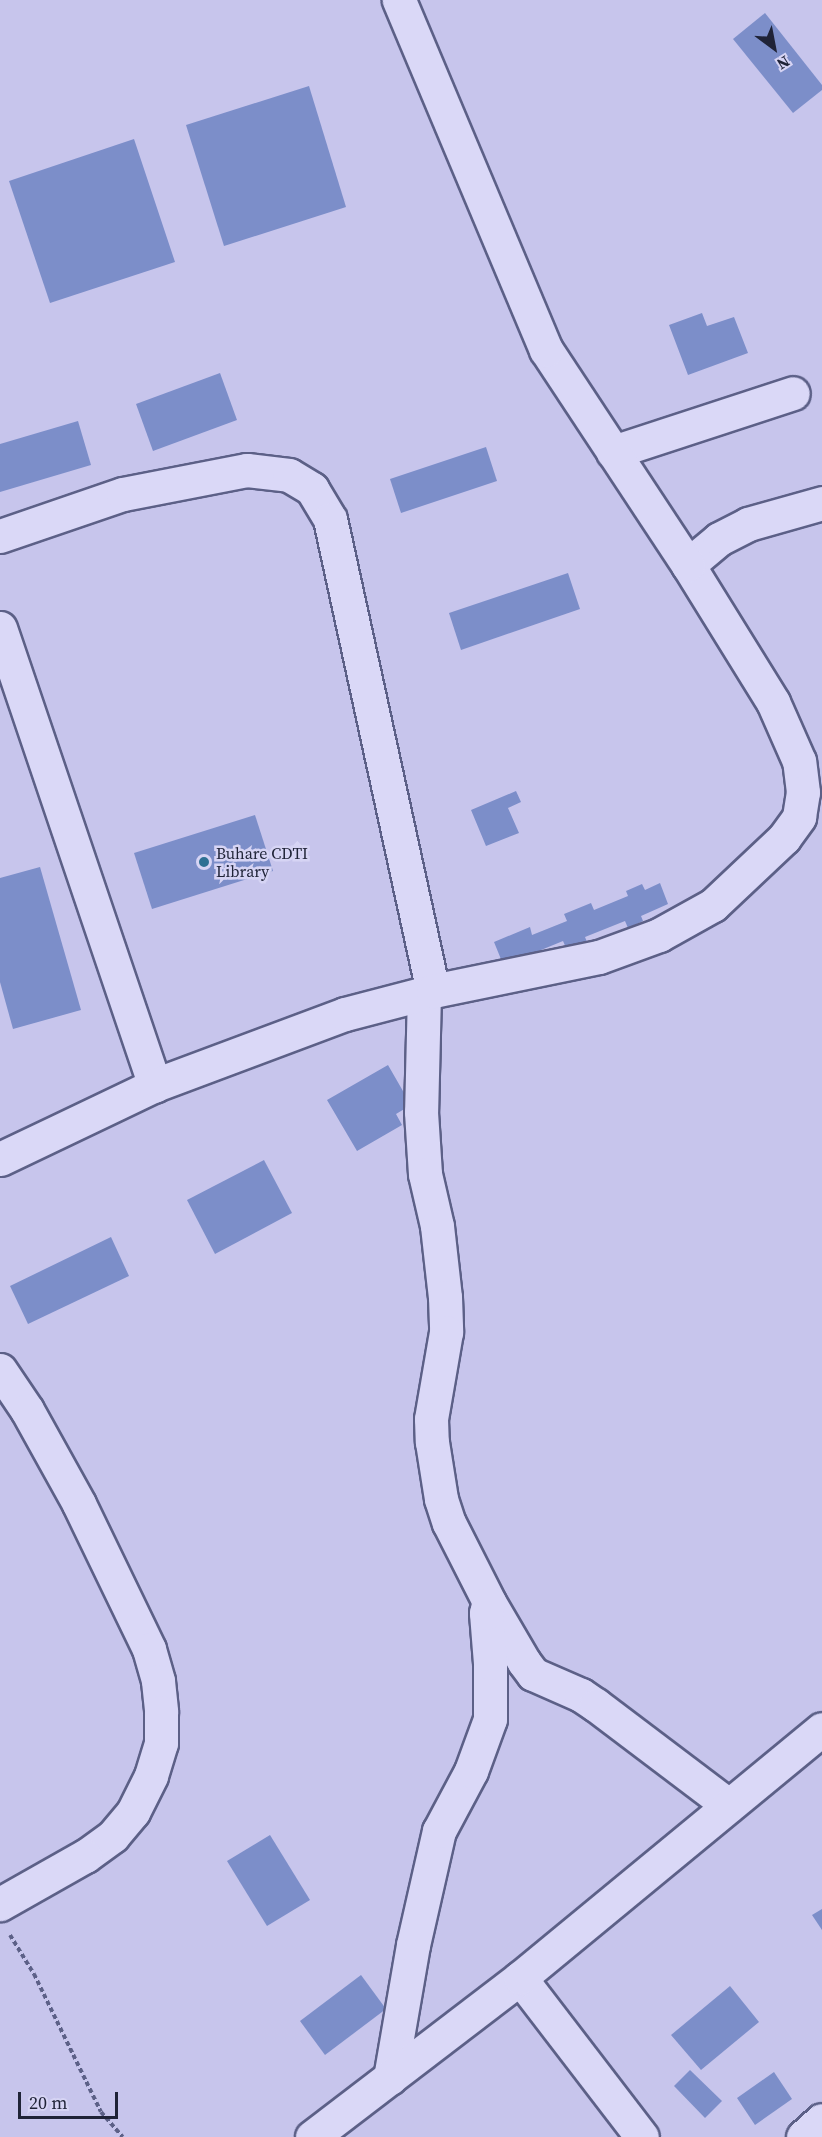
<!DOCTYPE html>
<html>
<head>
<meta charset="utf-8">
<style>
	body { margin:0 }
	#map { position:relative; width:822px; height:2137px; overflow:hidden; background:#c7c5ec; font-family:"Source Serif 4",serif }
	div>[style] { position:absolute }
	[style*='--x'] { left:calc(var(--x)*1px); top:calc(var(--y)*1px); width:calc(var(--w)*1px); rotate:calc(var(--a)*1deg) }
	.building>* { inset:0; background:#7c8ec9 }
	.path>* { height:4px; margin-top:-2px; transform-origin:0; background:repeating-linear-gradient(90deg,#5c6087 0 4.5px,transparent 0 7.5px) }
	.roads { filter:drop-shadow(2px 0 #5c6087) drop-shadow(-2px 0 #5c6087) drop-shadow(0 2px #5c6087) drop-shadow(0 -2px #5c6087) }
	.minor>* { height:33px; margin:-16.5px; padding:0 16.5px; transform-origin:16.5px; border-radius:16.5px; background:#dad8f7 }
	.dots>* { width:16px; height:16px; translate:-50% -50%; box-sizing:border-box; border:3px solid #d6d4f4; border-radius:50% }
	span { translate:-50% -50%; white-space:nowrap; text-align:center; line-height:1.15; -webkit-text-stroke:5px #d6d4f4; paint-order:stroke }
	.poi-label { font-size:16px; color:#1f2337 }
	.left { translate:0 -50%; text-align:left }
	.north { position:absolute; left:744px; top:18px; width:60px; height:60px; -webkit-text-stroke:4px #d6d4f4; paint-order:stroke; rotate:148deg; font-size:16px; font-weight:700; line-height:24px; text-align:center; color:#1f2337 }
	.north::after { content:''; display:block; margin:auto; width:21px; height:27px; background:#1f2337; clip-path:polygon(50% 0,100% 100%,50% 72%,0 100%) }
	.scale { position:absolute; left:18px; top:2092px; width:100px; height:27px; box-sizing:border-box; border:3px solid #1f2337; border-top:0; padding-left:8px; font-size:18px; line-height:21px; white-space:nowrap; color:#1f2337; -webkit-text-stroke:4px #d6d4f4; paint-order:stroke }
</style>
</head>
<body>
<div id="map">
	<div class="building">
		<div style="clip-path:polygon(765px 13px,822px 85px,822px 90px,793px 113px,733px 39px)"></div>
		<div style="clip-path:polygon(309px 86px,346px 207px,224px 246px,186px 125px)"></div>
		<div style="clip-path:polygon(134px 139px,175px 262px,50px 303px,9px 181px)"></div>
		<div style="clip-path:polygon(702px 313px,707px 326px,734px 317px,748px 353px,688px 375px,669px 325px)"></div>
		<div style="clip-path:polygon(220px 373px,237px 420px,153px 451px,136px 404px)"></div>
		<div style="clip-path:polygon(78px 421px,91px 465px,0 492px,0 444px)"></div>
		<div style="clip-path:polygon(486px 447px,497px 481px,401px 513px,390px 479px)"></div>
		<div style="clip-path:polygon(568px 573px,580px 609px,461px 650px,449px 613px)"></div>
		<div style="clip-path:polygon(516px 791px,521px 802px,508px 808px,519px 833px,486px 846px,471px 810px)"></div>
		<div style="clip-path:polygon(255px 815px,273px 871px,152px 909px,134px 853px)"></div>
		<div style="clip-path:polygon(40px 867px,81px 1010px,13px 1029px,0 982px,0 878px)"></div>
		<div style="clip-path:polygon(660px 883px,668px 904px,641px 916px,643px 921px,628px 928px,625px 921px,585px 937px,587px 942px,567px 950px,563px 941px,524px 957px,507px 974px,494px 942px,530px 927px,532px 935px,567px 921px,564px 914px,591px 903px,594px 910px,628px 896px,626px 891px,642px 884px,645px 890px)"></div>
		<div style="clip-path:polygon(388px 1065px,411px 1105px,396px 1114px,402px 1125px,357px 1151px,327px 1100px)"></div>
		<div style="clip-path:polygon(264px 1160px,292px 1213px,215px 1254px,187px 1200px)"></div>
		<div style="clip-path:polygon(111px 1237px,129px 1276px,28px 1324px,10px 1286px)"></div>
		<div style="clip-path:polygon(270px 1835px,310px 1900px,267px 1926px,227px 1861px)"></div>
		<div style="clip-path:polygon(822px 1909px,822px 1930px,812px 1915px)"></div>
		<div style="clip-path:polygon(361px 1975px,386px 2009px,325px 2055px,300px 2021px)"></div>
		<div style="clip-path:polygon(730px 1986px,759px 2022px,701px 2070px,671px 2035px)"></div>
		<div style="clip-path:polygon(690px 2070px,722px 2101px,705px 2118px,674px 2086px)"></div>
		<div style="clip-path:polygon(774px 2072px,792px 2099px,755px 2125px,737px 2098px)"></div>
	</div>
	<div class="path">
		<div style="--x:10;--y:1935;--w:46;--a:58.4"></div>
		<div style="--x:34;--y:1974;--w:153;--a:64.1"></div>
		<div style="--x:101;--y:2112;--w:33;--a:49"></div>
	</div>
	<div class="roads">
		<div class="minor">
			<div style="--x:613;--y:452;--w:189;--a:-18.1"></div>
			<div style="--x:0;--y:536;--w:130;--a:-18.9"></div>
			<div style="--x:123;--y:494;--w:126;--a:-11"></div>
			<div style="--x:247;--y:470;--w:42;--a:6.8"></div>
			<div style="--x:289;--y:475;--w:27;--a:31"></div>
			<div style="--x:312;--y:489;--w:35;--a:59"></div>
			<div style="--x:330;--y:519;--w:483;--a:77.7"></div>
			<div style="--x:688;--y:565;--w:40;--a:-40"></div>
			<div style="--x:719;--y:539;--w:33;--a:-27"></div>
			<div style="--x:748;--y:524;--w:77;--a:-15.8"></div>
			<div style="--x:0;--y:628;--w:483;--a:71.3"></div>
			<div style="--x:424;--y:993;--w:119;--a:91.4"></div>
			<div style="--x:421;--y:1112;--w:62;--a:86.3"></div>
			<div style="--x:425;--y:1174;--w:53;--a:77"></div>
			<div style="--x:437;--y:1226;--w:71;--a:83.6"></div>
			<div style="--x:445;--y:1297;--w:35;--a:88"></div>
			<div style="--x:446;--y:1332;--w:88;--a:99.8"></div>
			<div style="--x:431;--y:1419;--w:23;--a:88"></div>
			<div style="--x:432;--y:1442;--w:58;--a:81"></div>
			<div style="--x:441;--y:1499;--w:25;--a:72"></div>
			<div style="--x:449;--y:1523;--w:89;--a:63.1"></div>
			<div style="--x:489;--y:1602;--w:69;--a:59.7"></div>
			<div style="--x:524;--y:1662;--w:15;--a:53"></div>
			<div style="--x:533;--y:1674;--w:52;--a:23.6"></div>
			<div style="--x:581;--y:1695;--w:18;--a:34"></div>
			<div style="--x:596;--y:1705;--w:166;--a:37.1"></div>
			<div style="--x:0;--y:1159;--w:172;--a:-25.5"></div>
			<div style="--x:155;--y:1085;--w:203;--a:-20.5"></div>
			<div style="--x:345;--y:1014;--w:91;--a:-14.6"></div>
			<div style="--x:433;--y:991;--w:169;--a:-11.6"></div>
			<div style="--x:599;--y:957;--w:64;--a:-20.1"></div>
			<div style="--x:659;--y:935;--w:62;--a:-29.1"></div>
			<div style="--x:713;--y:905;--w:98;--a:-43.3"></div>
			<div style="--x:784;--y:838;--w:26;--a:-54"></div>
			<div style="--x:799;--y:817;--w:25;--a:-81"></div>
			<div style="--x:803;--y:792;--w:31;--a:-97"></div>
			<div style="--x:799;--y:761;--w:64;--a:-113.8"></div>
			<div style="--x:773;--y:702;--w:161;--a:-121.8"></div>
			<div style="--x:688;--y:565;--w:258;--a:-123.4"></div>
			<div style="--x:546;--y:350;--w:380;--a:-112.8"></div>
			<div style="--x:0;--y:1370;--w:48;--a:56"></div>
			<div style="--x:27;--y:1410;--w:107;--a:61"></div>
			<div style="--x:79;--y:1504;--w:161;--a:64.2"></div>
			<div style="--x:149;--y:1649;--w:33;--a:74"></div>
			<div style="--x:158;--y:1681;--w:31;--a:84"></div>
			<div style="--x:161;--y:1712;--w:31;--a:90"></div>
			<div style="--x:161;--y:1743;--w:34;--a:107"></div>
			<div style="--x:151;--y:1776;--w:40;--a:116.6"></div>
			<div style="--x:133;--y:1812;--w:31;--a:130"></div>
			<div style="--x:113;--y:1836;--w:34;--a:144"></div>
			<div style="--x:85;--y:1856;--w:98;--a:150.5"></div>
			<div style="--x:520;--y:1978;--w:200;--a:52.5"></div>
			<div style="--x:390;--y:2078;--w:135;--a:-80.2"></div>
			<div style="--x:413;--y:1945;--w:117;--a:-77.2"></div>
			<div style="--x:439;--y:1831;--w:68;--a:-61.9"></div>
			<div style="--x:471;--y:1771;--w:55;--a:-69.9"></div>
			<div style="--x:490;--y:1719;--w:56;--a:-90"></div>
			<div style="--x:490;--y:1663;--w:50;--a:-94.6"></div>
			<div style="--x:486;--y:1613;--w:9;--a:-77"></div>
			<div style="--x:312;--y:2137;--w:262;--a:-37.4"></div>
			<div style="--x:520;--y:1978;--w:391;--a:-39.5"></div>
			<div style="--x:803;--y:2137;--w:25;--a:-42"></div>
		</div>
	</div>
	<div class="dots">
		<div style="left:204px;top:862px;background:#2e7093"></div>
	</div>
	<div class="poi-label">
		<span class="left" style="left:216px;top:862px">Buhare CDTI<br>Library</span>
	</div>
	<div class="north">N</div>
	<div class="scale">20 m</div>
</div>
</body>
</html>
